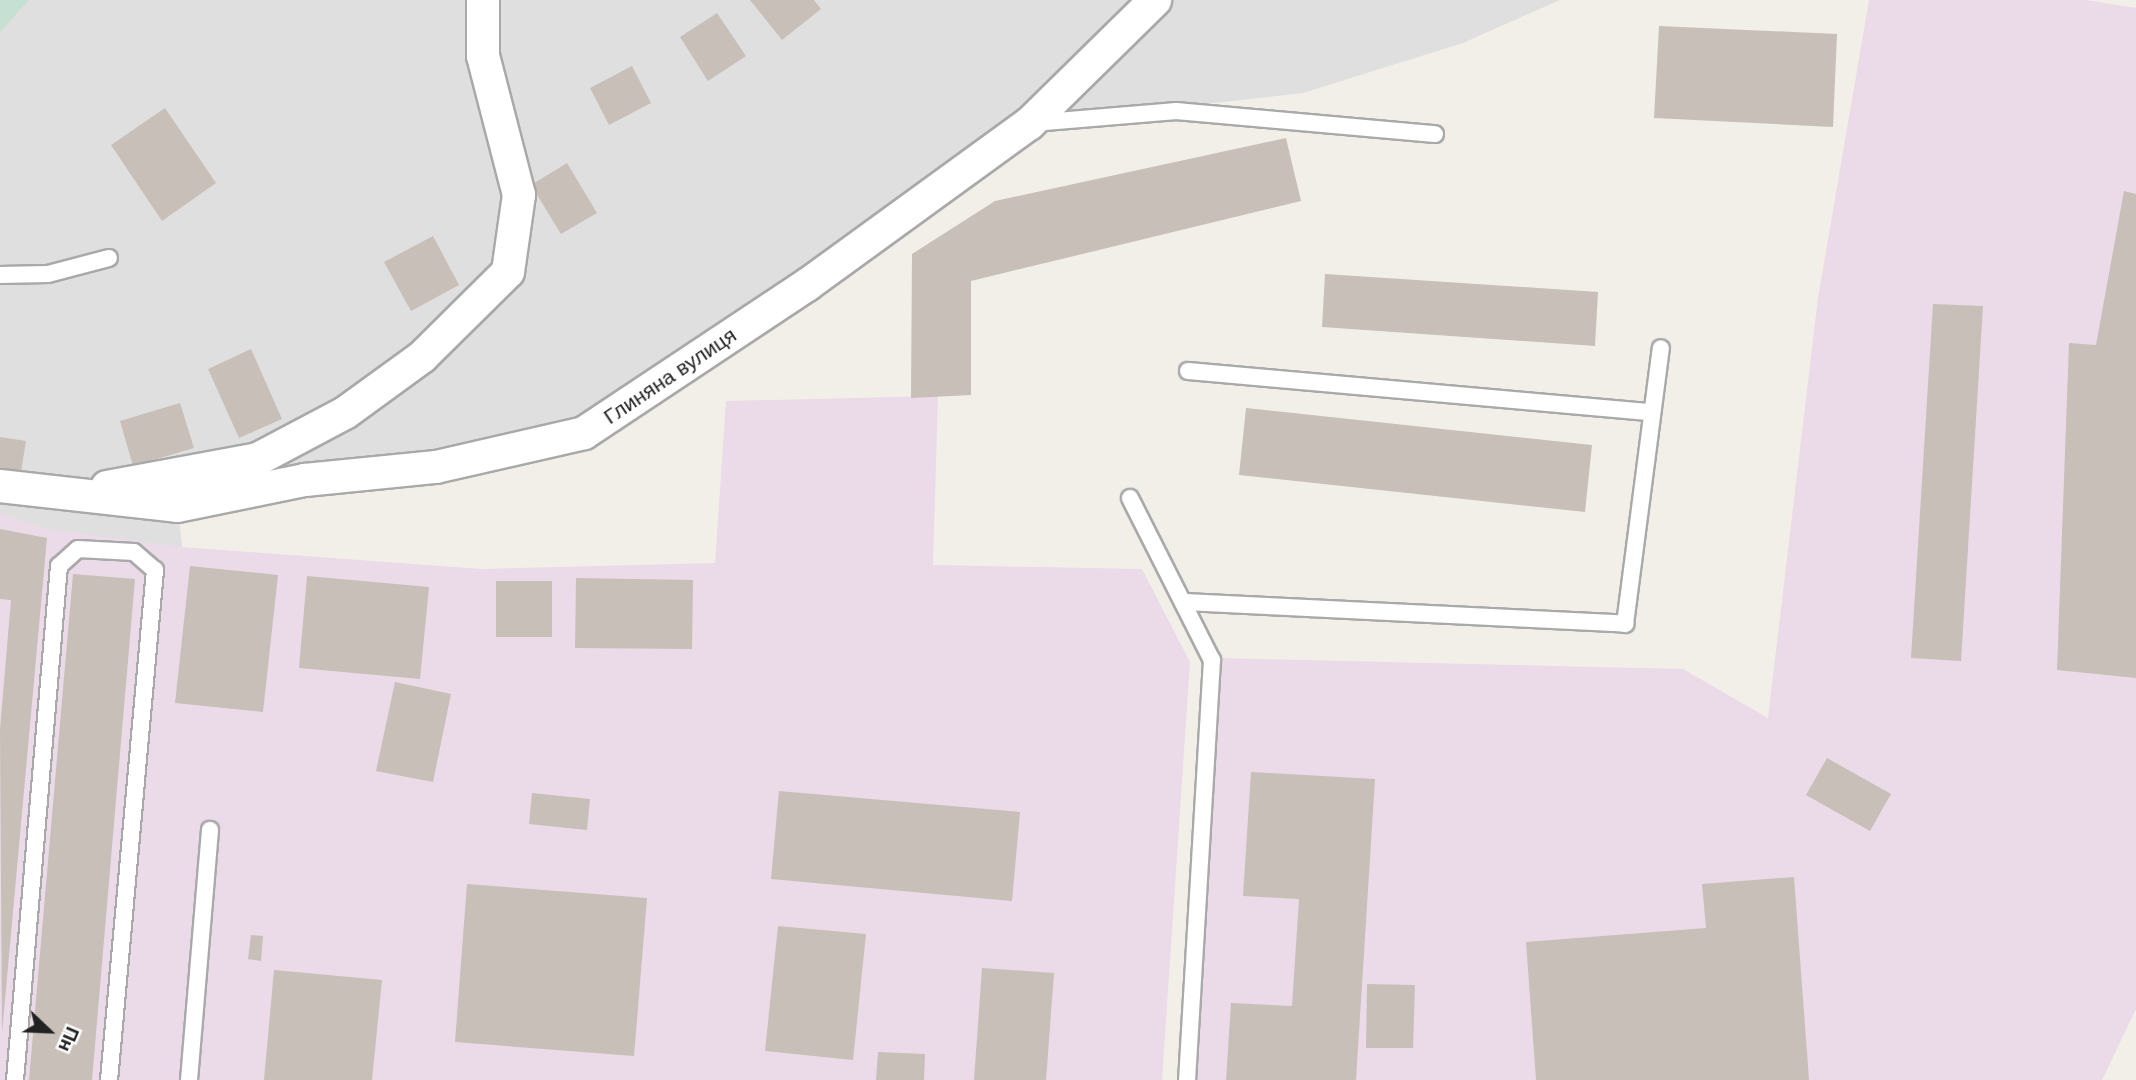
<!DOCTYPE html>
<html>
<head>
<meta charset="utf-8">
<style>
	body { margin:0 }
	#map { position:relative; width:2136px; height:1080px; overflow:hidden; background:#f2efe9; font-family:Arial,sans-serif }
	div>[style] { position:absolute }
	[style*='--x'] { left:calc(var(--x)*1px); top:calc(var(--y)*1px); width:calc(var(--w)*1px); rotate:calc(var(--a)*1deg) }
	.residential>* { inset:0; background:#e0dfdf }
	.industrial>* { inset:0; background:#ebdbe8 }
	.wetland>* { inset:0; background:#c6e0d4 }
	.building>* { inset:0; background:#c7bfb8 }
	.roads { filter:drop-shadow(2px 0 #a9a9a9) drop-shadow(-2px 0 #a9a9a9) drop-shadow(0 2px #a9a9a9) drop-shadow(0 -2px #a9a9a9) }
	.service>* { height:16px; margin:-8px; padding:0 8px; transform-origin:8px; border-radius:8px; background:#fff }
	.minor>* { height:32px; margin:-16px; padding:0 16px; transform-origin:16px; border-radius:16px; background:#fff }
	span { translate:-50% -50%; white-space:nowrap; text-align:center; line-height:1.15; -webkit-text-stroke:6px #fff; paint-order:stroke }
	.street-label { font-size:21px; color:#222 }
	.north { position:absolute; left:14px; top:996px; width:70px; height:70px; -webkit-text-stroke:5px #fff; paint-order:stroke; rotate:113deg; font-size:19px; font-weight:700; line-height:28px; text-align:center; color:#222 }
	.north::after { content:''; display:block; margin:auto; width:24px; height:32px; background:#222; clip-path:polygon(50% 0,100% 100%,50% 72%,0 100%) }
</style>
</head>
<body>
<div id="map">
	<div class="residential">
		<div style="clip-path:polygon(0 0,1560px 0,1463px 43px,1303px 93px,1029px 124px,584px 433px,178px 506px,182px 547px,0 1080px)"></div>
	</div>
	<div class="industrial">
		<div style="clip-path:polygon(1869px 0,2086px 0,2136px 8px,2136px 1009px,2102px 1080px,1192px 1080px,1218px 658px,1683px 669px,1768px 718px,1818px 298px)"></div>
		<div style="clip-path:polygon(938px 396px,933px 565px,1142px 569px,1190px 662px,1162px 1080px,0 1080px,0 513px,46px 529px,182px 547px,482px 569px,715px 563px,726px 401px)"></div>
	</div>
	<div class="wetland">
		<div style="clip-path:polygon(0 0,29px 0,0 32px)"></div>
	</div>
	<div class="building">
		<div style="clip-path:polygon(750px 0,814px 0,821px 9px,782px 40px)"></div>
		<div style="clip-path:polygon(717px 13px,746px 56px,708px 81px,680px 37px)"></div>
		<div style="clip-path:polygon(1659px 26px,1837px 34px,1833px 127px,1654px 118px)"></div>
		<div style="clip-path:polygon(632px 66px,651px 103px,609px 125px,590px 88px)"></div>
		<div style="clip-path:polygon(165px 108px,216px 183px,162px 221px,111px 145px)"></div>
		<div style="clip-path:polygon(1286px 138px,1301px 201px,971px 281px,971px 395px,911px 398px,912px 254px,995px 201px)"></div>
		<div style="clip-path:polygon(567px 163px,597px 213px,561px 234px,531px 185px)"></div>
		<div style="clip-path:polygon(2124px 191px,2136px 194px,2136px 678px,2057px 670px,2069px 343px,2096px 345px)"></div>
		<div style="clip-path:polygon(433px 236px,459px 285px,411px 311px,384px 262px)"></div>
		<div style="clip-path:polygon(1325px 274px,1598px 292px,1595px 346px,1322px 327px)"></div>
		<div style="clip-path:polygon(1933px 304px,1983px 306px,1961px 661px,1911px 658px)"></div>
		<div style="clip-path:polygon(251px 349px,282px 419px,239px 438px,208px 369px)"></div>
		<div style="clip-path:polygon(180px 403px,194px 448px,133px 466px,120px 421px)"></div>
		<div style="clip-path:polygon(1246px 408px,1592px 445px,1585px 512px,1239px 475px)"></div>
		<div style="clip-path:polygon(0 437px,26px 441px,21px 472px,0 469px)"></div>
		<div style="clip-path:polygon(0 529px,47px 538px,2px 1033px,0 729px,11px 600px,0 599px)"></div>
		<div style="clip-path:polygon(190px 566px,278px 575px,263px 712px,175px 703px)"></div>
		<div style="clip-path:polygon(73px 574px,135px 579px,92px 1080px,29px 1080px)"></div>
		<div style="clip-path:polygon(307px 576px,429px 587px,420px 679px,299px 668px)"></div>
		<div style="clip-path:polygon(576px 578px,693px 580px,692px 649px,575px 648px)"></div>
		<div style="clip-path:polygon(496px 581px,552px 581px,552px 637px,496px 637px)"></div>
		<div style="clip-path:polygon(395px 682px,451px 694px,433px 782px,376px 771px)"></div>
		<div style="clip-path:polygon(1827px 758px,1891px 794px,1870px 831px,1806px 795px)"></div>
		<div style="clip-path:polygon(1251px 772px,1375px 779px,1356px 1080px,1226px 1080px,1231px 1003px,1292px 1006px,1299px 899px,1243px 896px)"></div>
		<div style="clip-path:polygon(779px 791px,1020px 812px,1012px 901px,771px 879px)"></div>
		<div style="clip-path:polygon(532px 793px,590px 799px,587px 830px,529px 824px)"></div>
		<div style="clip-path:polygon(1794px 877px,1809px 1080px,1536px 1080px,1526px 942px,1706px 928px,1702px 884px)"></div>
		<div style="clip-path:polygon(467px 884px,647px 898px,634px 1056px,455px 1042px)"></div>
		<div style="clip-path:polygon(778px 926px,866px 934px,853px 1060px,765px 1051px)"></div>
		<div style="clip-path:polygon(251px 935px,263px 936px,261px 961px,248px 959px)"></div>
		<div style="clip-path:polygon(982px 968px,1054px 973px,1046px 1080px,974px 1080px)"></div>
		<div style="clip-path:polygon(274px 970px,382px 980px,372px 1080px,264px 1080px)"></div>
		<div style="clip-path:polygon(1367px 984px,1415px 985px,1413px 1048px,1366px 1048px)"></div>
		<div style="clip-path:polygon(878px 1052px,925px 1054px,924px 1080px,876px 1080px)"></div>
	</div>
	<div class="roads">
		<div class="service">
			<div style="--x:1033;--y:123;--w:144;--a:-4.8"></div>
			<div style="--x:1176;--y:111;--w:260;--a:5.1"></div>
			<div style="--x:0;--y:275;--w:48;--a:-1.2"></div>
			<div style="--x:48;--y:274;--w:63;--a:-14.7"></div>
			<div style="--x:1188;--y:371;--w:465;--a:5.1"></div>
			<div style="--x:1130;--y:498;--w:182;--a:63.2"></div>
			<div style="--x:1212;--y:660;--w:421;--a:93.4"></div>
			<div style="--x:1183;--y:602;--w:443;--a:2.8"></div>
			<div style="--x:1625;--y:624;--w:278;--a:-82.6"></div>
			<div style="--x:15;--y:1080;--w:516;--a:-85.11"></div>
			<div style="--x:59;--y:566;--w:25;--a:-42"></div>
			<div style="--x:78;--y:549;--w:56;--a:3.1"></div>
			<div style="--x:134;--y:552;--w:28;--a:41"></div>
			<div style="--x:155;--y:570;--w:512;--a:95.15"></div>
			<div style="--x:189;--y:1080;--w:251;--a:-85.2"></div>
		</div>
		<div class="minor">
			<div style="--x:0;--y:486;--w:178;--a:6.4"></div>
			<div style="--x:177;--y:506;--w:131;--a:-11.5"></div>
			<div style="--x:305;--y:480;--w:132;--a:-5.7"></div>
			<div style="--x:436;--y:467;--w:152;--a:-12.9"></div>
			<div style="--x:584;--y:433;--w:268;--a:-33.6"></div>
			<div style="--x:807;--y:285;--w:274;--a:-36"></div>
			<div style="--x:1029;--y:124;--w:177;--a:-44.5"></div>
			<div style="--x:107;--y:487;--w:154;--a:-10.5"></div>
			<div style="--x:258;--y:459;--w:98;--a:-27.9"></div>
			<div style="--x:345;--y:413;--w:95;--a:-36"></div>
			<div style="--x:422;--y:357;--w:121;--a:-44.7"></div>
			<div style="--x:508;--y:272;--w:78;--a:-81.9"></div>
			<div style="--x:519;--y:195;--w:144;--a:-104.5"></div>
			<div style="--x:483;--y:56;--w:56;--a:-90"></div>
		</div>
	</div>
	<div class="street-label">
		<span style="left:670px;top:376px;rotate:-34deg">Глиняна вулиця</span>
	</div>
	<div class="north">Пн</div>
</div>
</body>
</html>
